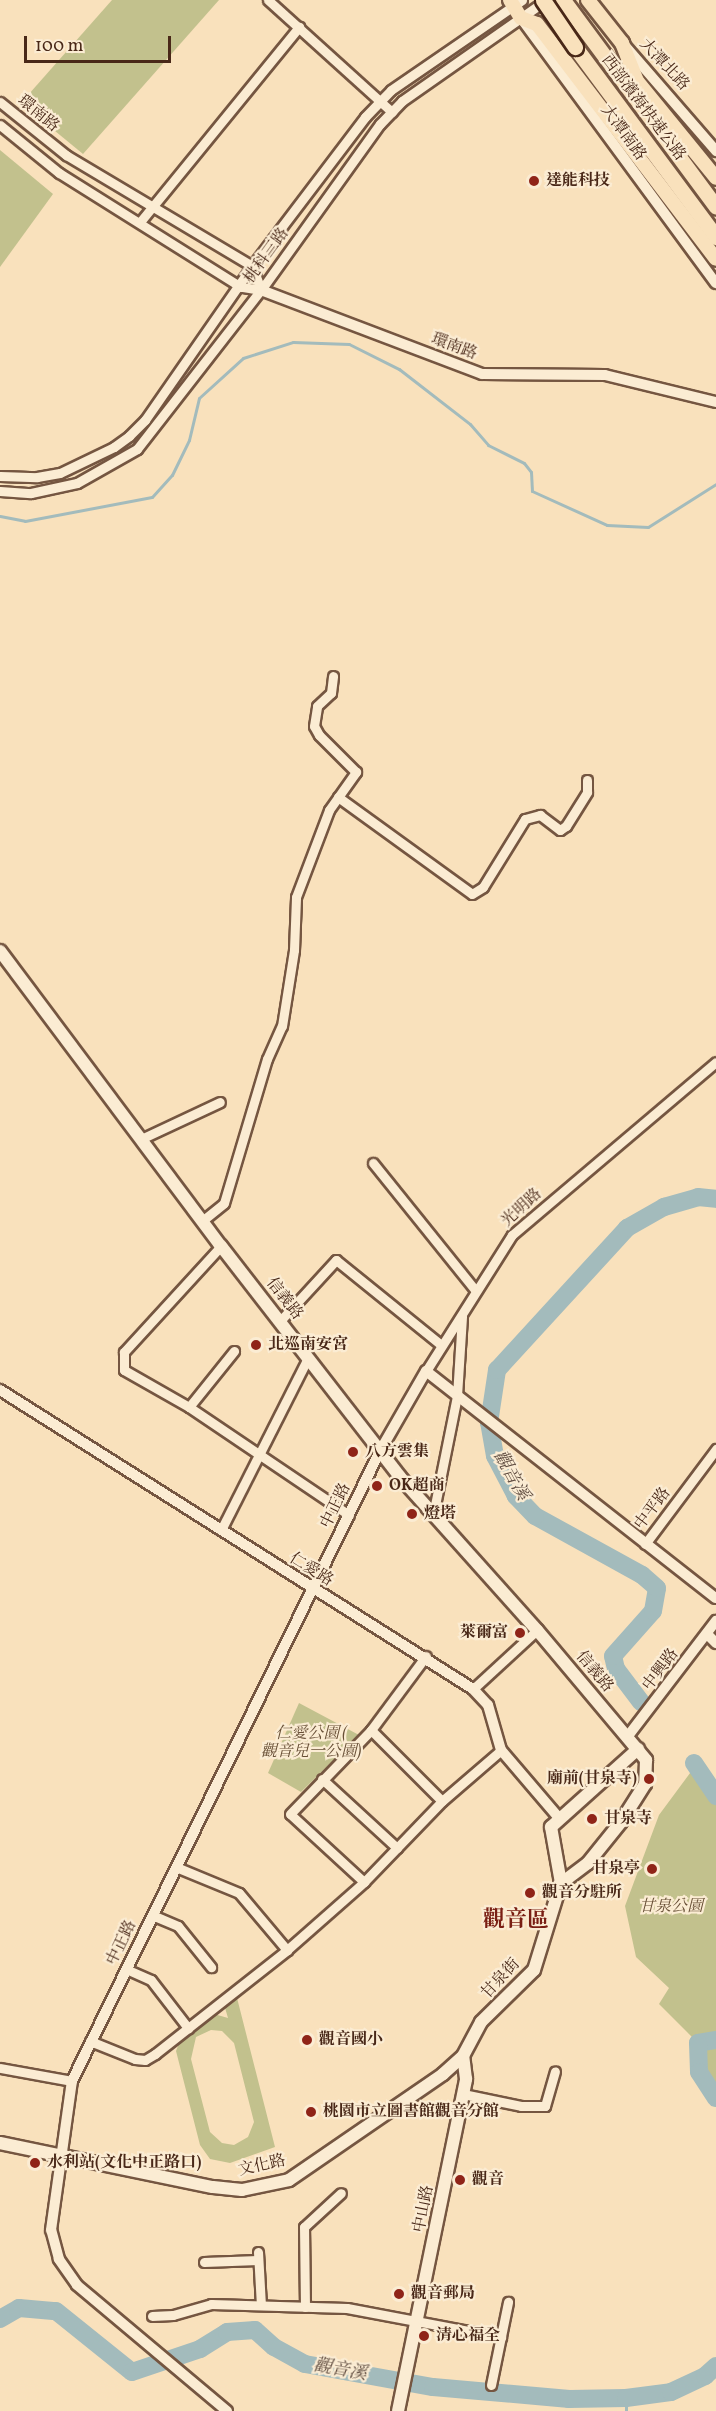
<!DOCTYPE html>
<html>
<head>
<meta charset="utf-8">
<style>
	body { margin:0 }
	#map { position:relative; width:716px; height:2411px; overflow:hidden; background:#f9e1bc; font-family:Vollkorn,"Noto Serif TC",serif }
	div>[style] { position:absolute }
	[style*='--x'] { left:calc(var(--x)*1px); top:calc(var(--y)*1px); width:calc(var(--w)*1px); rotate:calc(var(--a)*1deg) }
	.green>* { inset:0; background:#c2c18d }
	.stream>* { height:3px; margin:-1.5px; padding:0 1.5px; transform-origin:1.5px; border-radius:1.5px; background:#a3bbbc }
	.river>* { height:18px; margin:-9px; padding:0 9px; transform-origin:9px; border-radius:9px; background:#a3bbbc }
	.roads { filter:drop-shadow(2px 0 #755641) drop-shadow(-2px 0 #755641) drop-shadow(0 2px #755641) drop-shadow(0 -2px #755641) }
	.minor>* { height:9px; margin:-4.5px; padding:0 4.5px; transform-origin:4.5px; border-radius:4.5px; background:#fbecd3 }
	.tertiary>* { height:10px; margin:-5px; padding:0 5px; transform-origin:5px; border-radius:5px; background:#fbecd3 }
	.secondary>* { height:12px; margin:-6px; padding:0 6px; transform-origin:6px; border-radius:6px; background:#fbecd3 }
	.primary>* { height:14px; margin:-7px; padding:0 7px; transform-origin:7px; border-radius:7px; background:#f9e1bc }
	.trunk>* { height:15px; margin:-7.5px; padding:0 7.5px; transform-origin:7.5px; border-radius:7.5px; background:#f9e1bc }
	.bridges { filter:drop-shadow(2px 0 #492818) drop-shadow(-2px 0 #492818) drop-shadow(0 2px #492818) drop-shadow(0 -2px #492818) }
	.trunk-bridge>* { height:15px; margin:-7.5px; padding:0 7.5px; transform-origin:7.5px; border-radius:7.5px; background:#f9e1bc }
	.dots>* { width:16px; height:16px; translate:-50% -50%; box-sizing:border-box; border:3px solid #fbecd3; border-radius:50% }
	span { translate:-50% -50%; white-space:nowrap; text-align:center; line-height:1.15; -webkit-text-stroke:4.5px #fbecd3; paint-order:stroke }
	.street-label { font-size:16px; color:#492818 }
	.poi-label { font-size:16px; color:#492818; font-weight:700 }
	.left { translate:0 -50%; text-align:left }
	.right { translate:-100% -50%; text-align:right }
	.park-label { font-size:16px; color:#674e35; font-style:italic }
	.water-label { font-size:18px; color:#604d41; font-style:italic }
	.district-label { font-size:22px; color:#7a1f14; font-weight:700 }
	.scale { position:absolute; left:24px; top:36px; width:147px; height:27px; box-sizing:border-box; border:3px solid #492818; border-top:0; padding-left:8px; font-size:18px; line-height:21px; white-space:nowrap; color:#492818; -webkit-text-stroke:4px #fbecd3; paint-order:stroke }
</style>
</head>
<body>
<div id="map">
	<div class="green">
		<div style="clip-path:polygon(112px 0,219px 0,83px 154px,21px 103px)"></div>
		<div style="clip-path:polygon(0 150px,53px 194px,0 267px)"></div>
		<div style="clip-path:polygon(299px 1703px,359px 1735px,301px 1792px,268px 1773px)"></div>
		<div style="clip-path:polygon(696px 1765px,716px 1797px,716px 2090px,695px 2072px,696px 2041px,659px 2004px,669px 1988px,636px 1957px,625px 1906px,659px 1815px)"></div>
		<div style="clip-path:polygon(evenodd,236px 1994px,275px 2147px,230px 2163px,210px 2159px,200px 2145px,176px 2051px,184px 2031px,207px 2012px,228px 2018px,223px 2001px,236px 1994px,211px 2030px,222px 2031px,234px 2043px,254px 2122px,248px 2137px,234px 2145px,222px 2143px,210px 2132px,191px 2059px,196px 2037px,211px 2030px)"></div>
	</div>
	<div class="stream">
		<div style="--x:0;--y:516;--w:25;--a:11"></div>
		<div style="--x:25;--y:521;--w:129;--a:-10.7"></div>
		<div style="--x:152;--y:497;--w:30;--a:-48"></div>
		<div style="--x:172;--y:475;--w:39;--a:-64"></div>
		<div style="--x:189;--y:440;--w:43;--a:-76.6"></div>
		<div style="--x:199;--y:398;--w:59;--a:-42.3"></div>
		<div style="--x:243;--y:358;--w:52;--a:-17.7"></div>
		<div style="--x:293;--y:342;--w:56;--a:2"></div>
		<div style="--x:349;--y:344;--w:56;--a:26.6"></div>
		<div style="--x:399;--y:369;--w:90;--a:37.8"></div>
		<div style="--x:470;--y:424;--w:28;--a:49"></div>
		<div style="--x:488;--y:445;--w:40;--a:26.6"></div>
		<div style="--x:524;--y:463;--w:11;--a:52"></div>
		<div style="--x:531;--y:472;--w:19;--a:87"></div>
		<div style="--x:532;--y:491;--w:82;--a:24.4"></div>
		<div style="--x:607;--y:525;--w:41;--a:2.8"></div>
		<div style="--x:648;--y:527;--w:80;--a:-32.3"></div>
		<div style="--x:626;--y:2411;--w:13;--a:-90"></div>
	</div>
	<div class="river">
		<div style="--x:641;--y:1702;--w:41;--a:-127.1"></div>
		<div style="--x:616;--y:1669;--w:13;--a:-103"></div>
		<div style="--x:613;--y:1656;--w:60;--a:-48.4"></div>
		<div style="--x:653;--y:1611;--w:23;--a:-80"></div>
		<div style="--x:657;--y:1588;--w:20;--a:-139"></div>
		<div style="--x:642;--y:1575;--w:122;--a:-151.1"></div>
		<div style="--x:535;--y:1516;--w:28;--a:-134"></div>
		<div style="--x:516;--y:1496;--w:45;--a:-117.7"></div>
		<div style="--x:495;--y:1456;--w:34;--a:-100"></div>
		<div style="--x:489;--y:1423;--w:54;--a:-81.4"></div>
		<div style="--x:497;--y:1370;--w:193;--a:-47.5"></div>
		<div style="--x:627;--y:1228;--w:43;--a:-29.6"></div>
		<div style="--x:664;--y:1207;--w:35;--a:-16"></div>
		<div style="--x:698;--y:1197;--w:18;--a:6"></div>
		<div style="--x:694;--y:1763;--w:40;--a:56"></div>
		<div style="--x:716;--y:2040;--w:18;--a:171"></div>
		<div style="--x:698;--y:2043;--w:29;--a:88"></div>
		<div style="--x:699;--y:2072;--w:31;--a:57"></div>
		<div style="--x:0;--y:2319;--w:22;--a:-30"></div>
		<div style="--x:19;--y:2308;--w:37;--a:5"></div>
		<div style="--x:56;--y:2311;--w:97;--a:38.8"></div>
		<div style="--x:132;--y:2372;--w:72;--a:-18.7"></div>
		<div style="--x:200;--y:2349;--w:32;--a:-32"></div>
		<div style="--x:227;--y:2332;--w:28;--a:-4"></div>
		<div style="--x:255;--y:2330;--w:25;--a:42"></div>
		<div style="--x:274;--y:2347;--w:35;--a:29"></div>
		<div style="--x:305;--y:2364;--w:130;--a:10.2"></div>
		<div style="--x:433;--y:2387;--w:137;--a:5"></div>
		<div style="--x:569;--y:2399;--w:57;--a:-1"></div>
		<div style="--x:626;--y:2398;--w:45;--a:-7.6"></div>
		<div style="--x:671;--y:2392;--w:38;--a:-25"></div>
		<div style="--x:705;--y:2376;--w:15;--a:-42"></div>
	</div>
	<div class="roads">
		<div class="minor">
			<div style="--x:268;--y:0;--w:167;--a:42.1"></div>
			<div style="--x:0;--y:102;--w:85;--a:38.8"></div>
			<div style="--x:66;--y:155;--w:217;--a:30.8"></div>
			<div style="--x:252;--y:266;--w:26;--a:69"></div>
			<div style="--x:261;--y:290;--w:20;--a:-171"></div>
			<div style="--x:241;--y:287;--w:215;--a:-147.9"></div>
			<div style="--x:59;--y:173;--w:76;--a:-140.9"></div>
			<div style="--x:140;--y:222;--w:252;--a:-50.8"></div>
			<div style="--x:0;--y:476;--w:37;--a:2"></div>
			<div style="--x:37;--y:477;--w:23;--a:-10"></div>
			<div style="--x:60;--y:473;--w:60;--a:-25.7"></div>
			<div style="--x:114;--y:447;--w:19;--a:-36"></div>
			<div style="--x:129;--y:436;--w:23;--a:-45"></div>
			<div style="--x:145;--y:420;--w:188;--a:-55.2"></div>
			<div style="--x:252;--y:266;--w:187;--a:-52.8"></div>
			<div style="--x:365;--y:117;--w:37;--a:-46"></div>
			<div style="--x:391;--y:90;--w:159;--a:-34.5"></div>
			<div style="--x:0;--y:491;--w:31;--a:4"></div>
			<div style="--x:31;--y:493;--w:47;--a:-12.3"></div>
			<div style="--x:77;--y:483;--w:69;--a:-29.5"></div>
			<div style="--x:137;--y:449;--w:202;--a:-52.1"></div>
			<div style="--x:261;--y:290;--w:204;--a:-54.4"></div>
			<div style="--x:380;--y:124;--w:32;--a:-46"></div>
			<div style="--x:402;--y:101;--w:176;--a:-35"></div>
			<div style="--x:338;--y:797;--w:165;--a:35.9"></div>
			<div style="--x:472;--y:894;--w:13;--a:-32"></div>
			<div style="--x:483;--y:887;--w:80;--a:-58.3"></div>
			<div style="--x:525;--y:819;--w:16;--a:-15"></div>
			<div style="--x:540;--y:815;--w:25;--a:37"></div>
			<div style="--x:560;--y:830;--w:7;--a:-34"></div>
			<div style="--x:566;--y:826;--w:40;--a:-58"></div>
			<div style="--x:587;--y:792;--w:12;--a:-90"></div>
			<div style="--x:141;--y:1139;--w:87;--a:-25.1"></div>
			<div style="--x:373;--y:1163;--w:163;--a:51.2"></div>
			<div style="--x:202;--y:1221;--w:28;--a:-39"></div>
			<div style="--x:224;--y:1203;--w:150;--a:-73.4"></div>
			<div style="--x:267;--y:1059;--w:36;--a:-66"></div>
			<div style="--x:282;--y:1026;--w:77;--a:-81"></div>
			<div style="--x:294;--y:950;--w:53;--a:-87.8"></div>
			<div style="--x:296;--y:897;--w:93;--a:-69.2"></div>
			<div style="--x:329;--y:810;--w:47;--a:-54.6"></div>
			<div style="--x:356;--y:772;--w:52;--a:-135"></div>
			<div style="--x:319;--y:735;--w:10;--a:-119"></div>
			<div style="--x:314;--y:726;--w:20;--a:-81"></div>
			<div style="--x:317;--y:706;--w:19;--a:-43"></div>
			<div style="--x:331;--y:693;--w:17;--a:-83"></div>
			<div style="--x:221;--y:1246;--w:144;--a:132.5"></div>
			<div style="--x:124;--y:1352;--w:18;--a:90"></div>
			<div style="--x:124;--y:1370;--w:75;--a:29.6"></div>
			<div style="--x:189;--y:1407;--w:193;--a:34"></div>
			<div style="--x:280;--y:1321;--w:83;--a:-47.4"></div>
			<div style="--x:336;--y:1260;--w:132;--a:38.9"></div>
			<div style="--x:426;--y:1371;--w:161;--a:-57.7"></div>
			<div style="--x:512;--y:1235;--w:267;--a:-40.3"></div>
			<div style="--x:189;--y:1407;--w:72;--a:-51.2"></div>
			<div style="--x:433;--y:1515;--w:121;--a:-78.6"></div>
			<div style="--x:457;--y:1396;--w:80;--a:-86.4"></div>
			<div style="--x:221;--y:1530;--w:193;--a:-63.2"></div>
			<div style="--x:645;--y:1544;--w:119;--a:-53.2"></div>
			<div style="--x:473;--y:1689;--w:87;--a:-42.7"></div>
			<div style="--x:371;--y:1730;--w:100;--a:45"></div>
			<div style="--x:322;--y:1779;--w:102;--a:42.6"></div>
			<div style="--x:176;--y:1867;--w:68;--a:22.4"></div>
			<div style="--x:239;--y:1893;--w:75;--a:49.9"></div>
			<div style="--x:364;--y:1882;--w:100;--a:-137.4"></div>
			<div style="--x:290;--y:1814;--w:117;--a:-46"></div>
			<div style="--x:371;--y:1730;--w:92;--a:-53.4"></div>
			<div style="--x:152;--y:1915;--w:28;--a:23"></div>
			<div style="--x:178;--y:1926;--w:53;--a:51.2"></div>
			<div style="--x:126;--y:1969;--w:27;--a:24"></div>
			<div style="--x:151;--y:1980;--w:61;--a:52.4"></div>
			<div style="--x:90;--y:2041;--w:48;--a:21.8"></div>
			<div style="--x:135;--y:2059;--w:10;--a:6"></div>
			<div style="--x:145;--y:2060;--w:12;--a:-31"></div>
			<div style="--x:155;--y:2054;--w:168;--a:-38.2"></div>
			<div style="--x:287;--y:1950;--w:103;--a:-41.4"></div>
			<div style="--x:364;--y:1882;--w:112;--a:-46.1"></div>
			<div style="--x:442;--y:1801;--w:78;--a:-40.8"></div>
			<div style="--x:0;--y:2068;--w:73;--a:10.2"></div>
			<div style="--x:463;--y:2094;--w:59;--a:11.7"></div>
			<div style="--x:521;--y:2106;--w:24;--a:0"></div>
			<div style="--x:545;--y:2106;--w:36;--a:-74"></div>
			<div style="--x:258;--y:2252;--w:53;--a:86.8"></div>
			<div style="--x:204;--y:2262;--w:54;--a:-2.1"></div>
			<div style="--x:305;--y:2307;--w:80;--a:-90.7"></div>
			<div style="--x:304;--y:2227;--w:50;--a:-42.6"></div>
			<div style="--x:152;--y:2316;--w:21;--a:-3"></div>
			<div style="--x:173;--y:2315;--w:40;--a:-16"></div>
			<div style="--x:211;--y:2304;--w:136;--a:1.7"></div>
			<div style="--x:347;--y:2308;--w:157;--a:10.7"></div>
			<div style="--x:491;--y:2385;--w:85;--a:-78.4"></div>
		</div>
		<div class="tertiary">
			<div style="--x:521;--y:18;--w:329;--a:53.7"></div>
			<div style="--x:626;--y:47;--w:138;--a:49.1"></div>
			<div style="--x:261;--y:290;--w:236;--a:20.8"></div>
			<div style="--x:482;--y:374;--w:123;--a:0.5"></div>
			<div style="--x:605;--y:375;--w:114;--a:13.7"></div>
			<div style="--x:0;--y:1390;--w:560;--a:32.3"></div>
			<div style="--x:473;--y:1689;--w:22;--a:47"></div>
			<div style="--x:488;--y:1705;--w:47;--a:73.9"></div>
			<div style="--x:501;--y:1750;--w:89;--a:49.5"></div>
			<div style="--x:707;--y:1634;--w:13;--a:45"></div>
			<div style="--x:628;--y:1736;--w:145;--a:-52.6"></div>
			<div style="--x:227;--y:2411;--w:196;--a:-140"></div>
			<div style="--x:77;--y:2285;--w:32;--a:-125"></div>
			<div style="--x:59;--y:2259;--w:30;--a:-105"></div>
			<div style="--x:51;--y:2230;--w:150;--a:-82"></div>
			<div style="--x:72;--y:2081;--w:701;--a:-63.95"></div>
			<div style="--x:380;--y:1451;--w:92;--a:-60.1"></div>
			<div style="--x:426;--y:1371;--w:368;--a:38.1"></div>
		</div>
		<div class="secondary">
			<div style="--x:0;--y:951;--w:369;--a:53.2"></div>
			<div style="--x:221;--y:1246;--w:292;--a:52.2"></div>
			<div style="--x:400;--y:1477;--w:205;--a:48.2"></div>
			<div style="--x:537;--y:1630;--w:170;--a:50"></div>
			<div style="--x:646;--y:1760;--w:24;--a:92"></div>
			<div style="--x:645;--y:1784;--w:45;--a:122.3"></div>
			<div style="--x:621;--y:1822;--w:53;--a:128.8"></div>
			<div style="--x:588;--y:1863;--w:34;--a:143"></div>
			<div style="--x:0;--y:2143;--w:217;--a:11.7"></div>
			<div style="--x:213;--y:2187;--w:29;--a:6"></div>
			<div style="--x:242;--y:2190;--w:48;--a:-12"></div>
			<div style="--x:289;--y:2180;--w:187;--a:-34.5"></div>
			<div style="--x:443;--y:2074;--w:27;--a:-42"></div>
			<div style="--x:463;--y:2056;--w:38;--a:-62"></div>
			<div style="--x:481;--y:2022;--w:74;--a:-44.5"></div>
			<div style="--x:534;--y:1970;--w:91;--a:-72.8"></div>
			<div style="--x:561;--y:1883;--w:57;--a:-100.1"></div>
			<div style="--x:551;--y:1827;--w:117;--a:-41.9"></div>
			<div style="--x:398;--y:2411;--w:339;--a:-78.4"></div>
			<div style="--x:466;--y:2079;--w:23;--a:-97"></div>
		</div>
		<div class="primary">
			<div style="--x:510;--y:0;--w:21;--a:59"></div>
			<div style="--x:521;--y:18;--w:17;--a:21"></div>
			<div style="--x:537;--y:24;--w:295;--a:52.7"></div>
			<div style="--x:588;--y:0;--w:55;--a:51.7"></div>
			<div style="--x:622;--y:43;--w:41;--a:68.5"></div>
			<div style="--x:637;--y:81;--w:125;--a:50.8"></div>
		</div>
		<div class="trunk">
			<div style="--x:563;--y:0;--w:257;--a:53.5"></div>
			<div style="--x:575;--y:47;--w:237;--a:53.4"></div>
		</div>
	</div>
	<div class="bridges">
		<div class="trunk-bridge">
			<div style="--x:543;--y:0;--w:57;--a:55.8"></div>
		</div>
	</div>
	<div class="dots">
		<div style="left:534px;top:181px;background:#8f2418"></div>
		<div style="left:256px;top:1345px;background:#8f2418"></div>
		<div style="left:353px;top:1452px;background:#8f2418"></div>
		<div style="left:377px;top:1486px;background:#8f2418"></div>
		<div style="left:412px;top:1514px;background:#8f2418"></div>
		<div style="left:520px;top:1633px;background:#8f2418"></div>
		<div style="left:649px;top:1779px;background:#8f2418"></div>
		<div style="left:592px;top:1819px;background:#8f2418"></div>
		<div style="left:652px;top:1869px;background:#8f2418"></div>
		<div style="left:530px;top:1893px;background:#8f2418"></div>
		<div style="left:307px;top:2040px;background:#8f2418"></div>
		<div style="left:311px;top:2112px;background:#8f2418"></div>
		<div style="left:35px;top:2163px;background:#8f2418"></div>
		<div style="left:460px;top:2180px;background:#8f2418"></div>
		<div style="left:399px;top:2294px;background:#8f2418"></div>
		<div style="left:424px;top:2336px;background:#8f2418"></div>
	</div>
	<div class="street-label">
		<span style="left:664px;top:65px;rotate:47deg">大潭北路</span>
		<span style="left:643px;top:108px;rotate:53deg">西部濱海快速公路</span>
		<span style="left:38px;top:114px;rotate:39deg">環南路</span>
		<span style="left:623px;top:133px;rotate:54deg">大潭南路</span>
		<span style="left:267px;top:256px;rotate:-54deg">桃科三路</span>
		<span style="left:454px;top:347px;rotate:21deg">環南路</span>
		<span style="left:522px;top:1208px;rotate:-42deg">光明路</span>
		<span style="left:284px;top:1299px;rotate:52deg">信義路</span>
		<span style="left:336px;top:1506px;rotate:-64deg">中正路</span>
		<span style="left:653px;top:1509px;rotate:-53deg">中平路</span>
		<span style="left:311px;top:1570px;rotate:32deg">仁愛路</span>
		<span style="left:661px;top:1670px;rotate:-53deg">中興路</span>
		<span style="left:594px;top:1672px;rotate:50deg">信義路</span>
		<span style="left:122px;top:1943px;rotate:-64deg">中正路</span>
		<span style="left:501px;top:1979px;rotate:-47deg">甘泉街</span>
		<span style="left:262px;top:2166px;rotate:-13deg">文化路</span>
		<span style="left:424px;top:2209px;rotate:-79deg">中山路</span>
	</div>
	<div class="poi-label">
		<span class="left" style="left:546px;top:181px">達能科技</span>
		<span class="left" style="left:268px;top:1345px">北巡南安宮</span>
		<span class="left" style="left:365px;top:1452px">八方雲集</span>
		<span class="left" style="left:389px;top:1486px">OK超商</span>
		<span class="left" style="left:424px;top:1514px">燈塔</span>
		<span class="right" style="left:508px;top:1633px">萊爾富</span>
		<span class="right" style="left:637px;top:1779px">廟前(甘泉寺)</span>
		<span class="left" style="left:604px;top:1819px">甘泉寺</span>
		<span class="right" style="left:640px;top:1869px">甘泉亭</span>
		<span class="left" style="left:542px;top:1893px">觀音分駐所</span>
		<span class="left" style="left:319px;top:2040px">觀音國小</span>
		<span class="left" style="left:323px;top:2112px">桃園市立圖書館觀音分館</span>
		<span class="left" style="left:47px;top:2163px">水利站(文化中正路口)</span>
		<span class="left" style="left:472px;top:2180px">觀音</span>
		<span class="left" style="left:411px;top:2294px">觀音郵局</span>
		<span class="left" style="left:436px;top:2336px">清心福全</span>
	</div>
	<div class="park-label">
		<span style="left:311px;top:1743px">仁愛公園 (<br>觀音兒一公園)</span>
		<span style="left:671px;top:1907px">甘泉公園</span>
	</div>
	<div class="water-label">
		<span style="left:510px;top:1476px;rotate:61deg">觀音溪</span>
		<span style="left:340px;top:2371px;rotate:10deg">觀音溪</span>
	</div>
	<div class="district-label">
		<span style="left:516px;top:1921px">觀音區</span>
	</div>
	<div class="scale">100 m</div>
</div>
</body>
</html>
